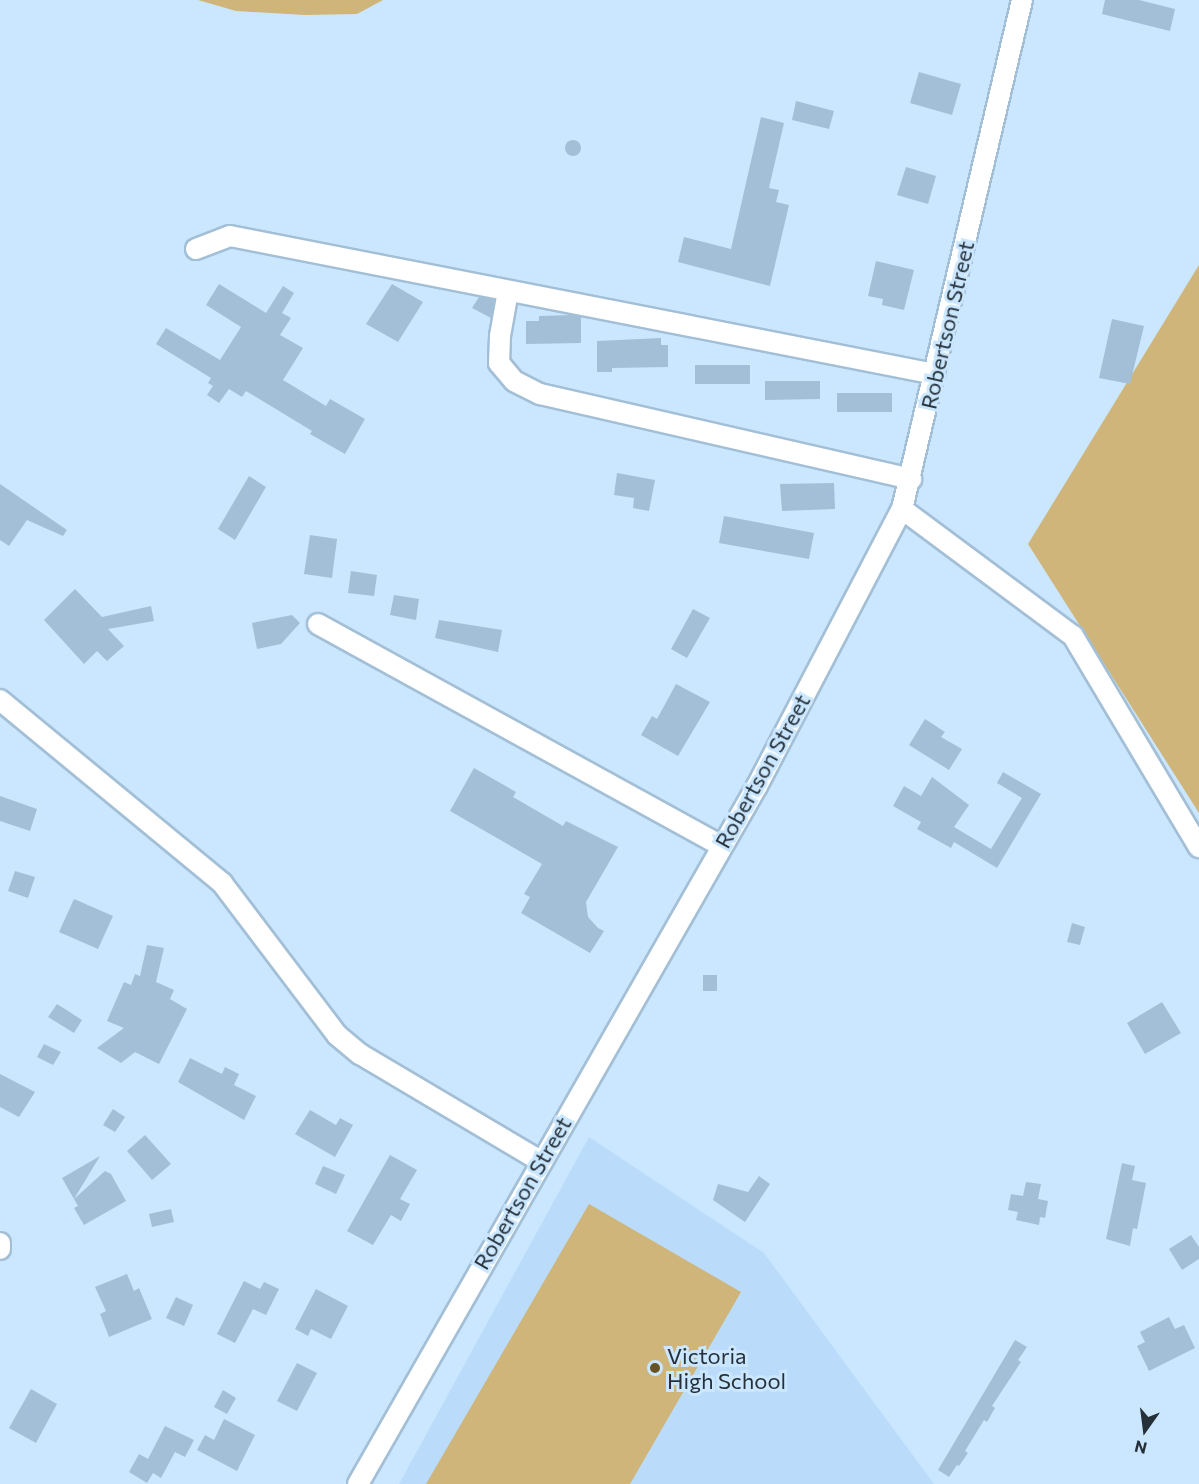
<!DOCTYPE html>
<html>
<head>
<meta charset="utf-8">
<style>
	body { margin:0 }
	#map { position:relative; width:1199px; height:1484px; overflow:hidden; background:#cae7ff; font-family:Commissioner,sans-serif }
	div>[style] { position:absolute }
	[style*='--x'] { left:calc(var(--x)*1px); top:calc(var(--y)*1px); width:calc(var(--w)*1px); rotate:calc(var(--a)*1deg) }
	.built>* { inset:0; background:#badcfa }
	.green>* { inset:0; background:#cfb57a }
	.building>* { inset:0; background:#a3bfd7 }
	.round { border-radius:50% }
	.roads { filter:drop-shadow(2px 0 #a3bfd6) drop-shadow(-2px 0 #a3bfd6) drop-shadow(0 2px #a3bfd6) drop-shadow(0 -2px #a3bfd6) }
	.minor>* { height:20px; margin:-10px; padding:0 10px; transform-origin:10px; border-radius:10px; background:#fff }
	.dots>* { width:16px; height:16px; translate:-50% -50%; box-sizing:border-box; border:3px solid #cae7ff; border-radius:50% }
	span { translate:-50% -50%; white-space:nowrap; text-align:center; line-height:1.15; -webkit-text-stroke:6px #cae7ff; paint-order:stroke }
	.street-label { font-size:22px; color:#253039 }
	.poi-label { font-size:22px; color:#253039 }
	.left { translate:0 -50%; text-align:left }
	.north { position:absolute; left:1115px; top:1400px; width:60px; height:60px; -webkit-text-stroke:4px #cae7ff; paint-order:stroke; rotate:194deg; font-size:16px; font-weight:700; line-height:24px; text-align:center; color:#253039 }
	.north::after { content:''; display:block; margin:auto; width:21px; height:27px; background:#253039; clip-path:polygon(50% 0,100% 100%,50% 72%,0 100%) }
</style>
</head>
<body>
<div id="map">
	<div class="built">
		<div style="clip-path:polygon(589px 1137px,764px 1253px,934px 1484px,399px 1484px)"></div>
	</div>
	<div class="green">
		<div style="clip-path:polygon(198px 0,383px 0,357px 14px,305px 15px,236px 11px)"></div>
		<div style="clip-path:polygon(1199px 265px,1199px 813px,1028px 544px)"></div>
		<div style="clip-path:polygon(589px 1204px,741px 1292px,630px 1484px,426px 1484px)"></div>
	</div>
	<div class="building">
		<div style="clip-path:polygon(1105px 0,1139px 0,1175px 9px,1170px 31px,1102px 14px)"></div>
		<div style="clip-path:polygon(919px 72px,961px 84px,952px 115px,910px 103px)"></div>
		<div style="clip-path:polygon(796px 101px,834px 111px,829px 129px,792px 120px)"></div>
		<div style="clip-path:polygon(761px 117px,784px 123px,769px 188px,779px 190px,776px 202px,789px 205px,770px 286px,678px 262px,684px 237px,731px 249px)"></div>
		<div class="round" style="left:565px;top:140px;width:16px;height:16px"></div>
		<div style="clip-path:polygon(906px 167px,936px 176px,928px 204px,897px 195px)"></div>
		<div style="clip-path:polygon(876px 261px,914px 270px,904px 310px,882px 305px,883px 299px,868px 296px)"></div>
		<div style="clip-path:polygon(219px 284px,266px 313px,283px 286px,294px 293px,282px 313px,291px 318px,280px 335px,303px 348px,283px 380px,326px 406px,330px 399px,365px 419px,345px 454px,310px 434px,312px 431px,246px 391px,242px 397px,229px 389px,219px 403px,207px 395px,213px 386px,208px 383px,211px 378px,156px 344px,166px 328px,220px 360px,241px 327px,206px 305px)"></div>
		<div style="clip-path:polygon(392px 284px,423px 302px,398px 342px,366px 324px)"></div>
		<div style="clip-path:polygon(479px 297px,494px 300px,491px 318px,472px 308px)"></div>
		<div style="clip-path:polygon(572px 315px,581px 317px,581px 343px,526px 344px,526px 321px,539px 321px,539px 316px)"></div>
		<div style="clip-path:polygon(1112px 319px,1144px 326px,1130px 384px,1099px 378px)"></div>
		<div style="clip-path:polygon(661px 338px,661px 345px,668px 345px,668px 367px,612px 368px,612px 372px,597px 372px,597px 341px)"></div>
		<div style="clip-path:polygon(695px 365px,750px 365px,750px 384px,695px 384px)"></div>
		<div style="clip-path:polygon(765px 381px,820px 381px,820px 399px,765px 400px)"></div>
		<div style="clip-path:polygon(837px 393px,892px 393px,892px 412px,837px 412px)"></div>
		<div style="clip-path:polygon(617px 473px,655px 480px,649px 511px,633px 508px,634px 498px,614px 495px)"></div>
		<div style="clip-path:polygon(249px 476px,266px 487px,235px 540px,218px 529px)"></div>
		<div style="clip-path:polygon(834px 483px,835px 509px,782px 511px,780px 484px)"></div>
		<div style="clip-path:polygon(0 484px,67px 530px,63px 536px,27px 520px,9px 546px,0 540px)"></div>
		<div style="clip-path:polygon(724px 516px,814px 533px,809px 559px,719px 543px)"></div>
		<div style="clip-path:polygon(310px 535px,337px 539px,332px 578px,304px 574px)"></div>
		<div style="clip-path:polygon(351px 571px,377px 575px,374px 596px,348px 593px)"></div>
		<div style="clip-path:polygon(75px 589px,102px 617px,151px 606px,154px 621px,108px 629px,124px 646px,107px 661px,97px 651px,84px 664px,44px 620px)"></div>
		<div style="clip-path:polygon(394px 595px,419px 599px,416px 620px,390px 615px)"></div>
		<div style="clip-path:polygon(693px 609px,710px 618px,687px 658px,671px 649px)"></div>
		<div style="clip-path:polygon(292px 615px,300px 623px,281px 644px,257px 649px,252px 623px)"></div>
		<div style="clip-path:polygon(439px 620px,502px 630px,498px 652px,435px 638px)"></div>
		<div style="clip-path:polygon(676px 684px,710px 702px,678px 756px,641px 735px,652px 716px,657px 719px)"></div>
		<div style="clip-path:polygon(925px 719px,945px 732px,941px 737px,962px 749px,949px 770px,909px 745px)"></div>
		<div style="clip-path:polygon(474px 768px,516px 792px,513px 797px,563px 826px,566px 821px,618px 847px,586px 902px,588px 917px,598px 928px,604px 931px,590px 953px,521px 913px,530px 897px,524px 894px,542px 864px,450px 811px)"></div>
		<div style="clip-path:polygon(1003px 772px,1041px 794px,997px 868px,954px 842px,951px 848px,917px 829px,921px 822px,893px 806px,904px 786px,921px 796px,932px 777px,969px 805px,954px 827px,991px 849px,1022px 798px,997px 783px)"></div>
		<div style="clip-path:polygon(0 796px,37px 809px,30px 831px,0 821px)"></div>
		<div style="clip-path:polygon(15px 871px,35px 877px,28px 898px,8px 891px)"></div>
		<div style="clip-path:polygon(74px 899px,113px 916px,98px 949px,59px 932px)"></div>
		<div style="clip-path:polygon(1072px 923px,1085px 927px,1080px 945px,1067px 942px)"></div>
		<div style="clip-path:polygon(147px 945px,164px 948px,156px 982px,174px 990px,170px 999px,187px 1009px,159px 1064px,135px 1052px,121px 1063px,97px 1048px,124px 1028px,107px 1021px,124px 982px,131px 985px,135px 974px,140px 976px)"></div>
		<div style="clip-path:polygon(703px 975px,717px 975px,717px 991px,703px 991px)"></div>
		<div style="clip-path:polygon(1162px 1002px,1181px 1033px,1145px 1054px,1127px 1023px)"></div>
		<div style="clip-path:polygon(57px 1004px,82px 1020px,74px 1033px,48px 1017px)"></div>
		<div style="clip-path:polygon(44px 1044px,61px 1052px,53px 1065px,37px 1057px)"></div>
		<div style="clip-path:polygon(190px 1058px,222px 1074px,225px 1067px,239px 1074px,234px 1085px,256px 1096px,244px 1120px,178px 1082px)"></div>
		<div style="clip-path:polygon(0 1074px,35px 1092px,19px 1117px,0 1107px)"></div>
		<div style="clip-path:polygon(113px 1109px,125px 1117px,115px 1132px,103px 1125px)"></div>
		<div style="clip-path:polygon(310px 1110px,336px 1125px,340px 1118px,353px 1125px,335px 1157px,295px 1134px)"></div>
		<div style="clip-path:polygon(145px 1135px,171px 1164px,152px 1180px,127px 1151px)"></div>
		<div style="clip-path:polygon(390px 1155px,417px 1170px,400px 1199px,410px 1204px,401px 1221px,391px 1215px,373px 1245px,347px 1231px)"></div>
		<div style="clip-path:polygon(100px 1156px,74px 1199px,62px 1178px)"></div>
		<div style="clip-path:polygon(1122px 1163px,1135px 1166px,1132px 1180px,1146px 1183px,1137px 1229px,1133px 1228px,1130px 1246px,1106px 1239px)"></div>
		<div style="clip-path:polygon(323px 1166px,345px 1175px,336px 1194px,315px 1184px)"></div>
		<div style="clip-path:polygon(105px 1171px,111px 1174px,126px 1201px,84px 1225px,74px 1208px,78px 1206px,74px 1199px)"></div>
		<div style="clip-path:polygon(759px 1176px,770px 1184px,745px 1222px,713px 1200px,718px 1184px,748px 1192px)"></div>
		<div style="clip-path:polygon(1026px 1182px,1041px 1184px,1038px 1199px,1048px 1201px,1045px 1218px,1040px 1217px,1039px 1225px,1016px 1220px,1018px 1212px,1008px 1210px,1011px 1194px,1023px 1196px)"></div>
		<div style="clip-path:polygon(171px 1209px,174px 1222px,152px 1227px,149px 1214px)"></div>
		<div style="clip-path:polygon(1191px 1235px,1199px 1247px,1199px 1259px,1182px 1270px,1169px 1249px)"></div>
		<div style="clip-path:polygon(127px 1274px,134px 1291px,139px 1288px,152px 1319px,109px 1337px,100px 1314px,106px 1311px,95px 1287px)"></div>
		<div style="clip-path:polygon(244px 1281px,260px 1289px,264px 1282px,279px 1289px,266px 1315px,253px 1309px,235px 1343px,217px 1334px)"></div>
		<div style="clip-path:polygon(316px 1289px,348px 1306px,331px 1339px,311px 1329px,308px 1336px,295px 1329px)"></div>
		<div style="clip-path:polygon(176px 1297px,193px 1305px,184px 1326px,166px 1318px)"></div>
		<div style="clip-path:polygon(1169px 1317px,1175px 1329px,1184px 1325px,1195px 1348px,1149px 1371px,1137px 1346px,1145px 1342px,1140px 1332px)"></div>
		<div style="clip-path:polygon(1015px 1340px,1027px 1347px,1018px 1360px,1021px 1362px,992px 1406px,995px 1408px,987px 1422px,984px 1420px,965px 1451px,968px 1453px,959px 1466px,957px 1465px,949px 1477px,938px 1470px)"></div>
		<div style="clip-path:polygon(297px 1363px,317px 1373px,297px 1411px,277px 1401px)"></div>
		<div style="clip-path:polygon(31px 1389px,57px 1404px,36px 1443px,9px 1428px)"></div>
		<div style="clip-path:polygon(223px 1390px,236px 1398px,227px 1414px,214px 1407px)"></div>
		<div style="clip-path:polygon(224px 1419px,255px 1435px,237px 1471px,197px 1450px,205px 1435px,214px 1440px)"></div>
		<div style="clip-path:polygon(165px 1426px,194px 1440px,185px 1457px,175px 1452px,161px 1478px,153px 1473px,147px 1483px,129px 1472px,139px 1454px,148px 1459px)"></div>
	</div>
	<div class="roads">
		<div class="minor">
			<div style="--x:196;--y:249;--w:36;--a:-21"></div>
			<div style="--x:230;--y:236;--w:718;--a:11.08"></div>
			<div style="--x:508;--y:291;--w:46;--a:100.1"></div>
			<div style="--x:500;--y:336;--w:27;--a:92"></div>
			<div style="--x:499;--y:363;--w:23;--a:50"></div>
			<div style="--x:514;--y:381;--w:29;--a:27"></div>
			<div style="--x:540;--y:394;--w:381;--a:12.9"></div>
			<div style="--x:902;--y:509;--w:213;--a:36.6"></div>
			<div style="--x:1073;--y:636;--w:246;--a:59.2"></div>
			<div style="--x:318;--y:624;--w:461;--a:28.8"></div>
			<div style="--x:0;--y:700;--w:288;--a:39.5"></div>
			<div style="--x:222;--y:883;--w:191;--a:52.9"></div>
			<div style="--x:337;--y:1035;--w:30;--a:40"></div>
			<div style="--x:360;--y:1054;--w:209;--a:30.7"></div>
			<div style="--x:0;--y:1243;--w:6;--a:90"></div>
			<div style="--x:358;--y:1484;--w:804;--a:-60.25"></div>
			<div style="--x:757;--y:786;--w:313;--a:-62.4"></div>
			<div style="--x:902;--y:509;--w:523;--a:-76.73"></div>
		</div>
	</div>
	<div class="dots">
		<div style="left:655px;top:1368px;background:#685423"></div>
	</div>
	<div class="street-label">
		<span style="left:947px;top:325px;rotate:-77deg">Robertson Street</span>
		<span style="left:762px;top:771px;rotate:-61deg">Robertson Street</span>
		<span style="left:522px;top:1193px;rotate:-60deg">Robertson Street</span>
	</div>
	<div class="poi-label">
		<span class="left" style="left:667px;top:1368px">Victoria<br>High School</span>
	</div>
	<div class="north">N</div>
</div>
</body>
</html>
